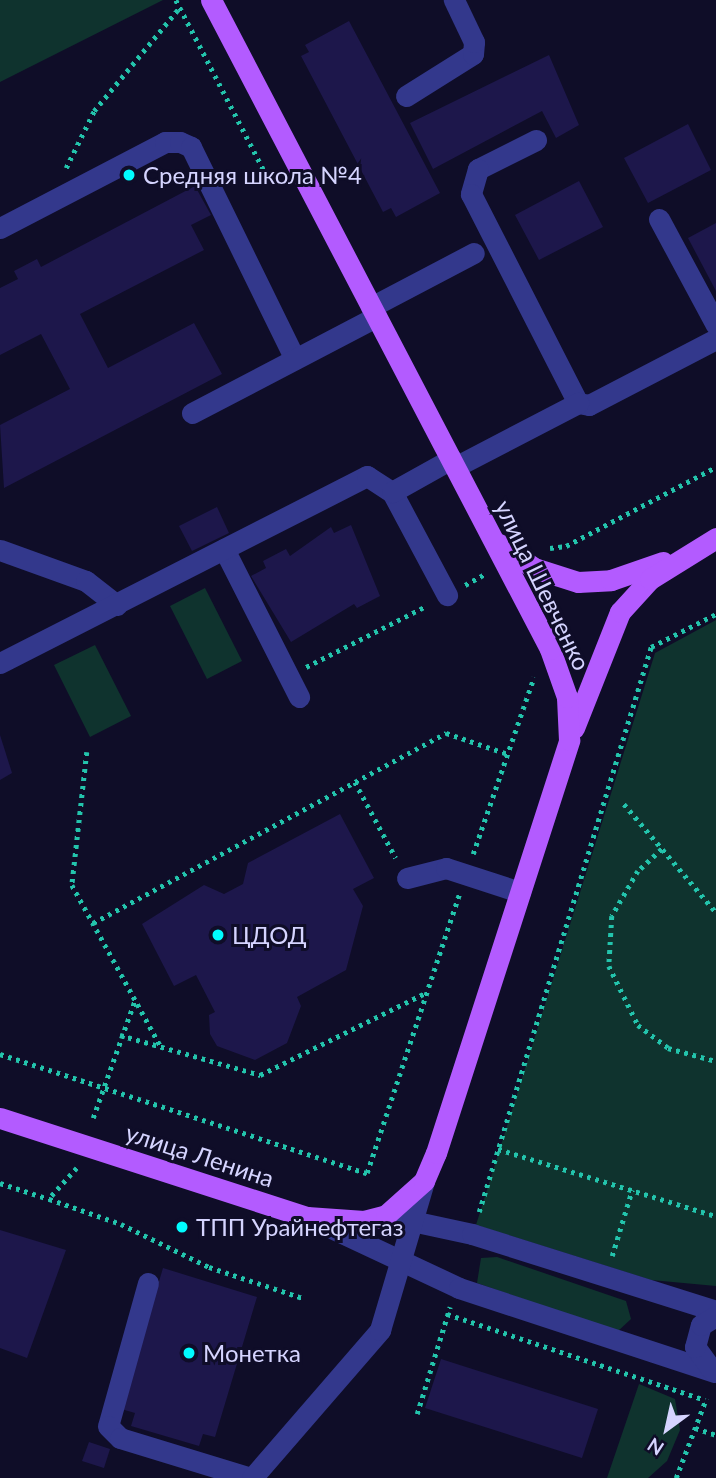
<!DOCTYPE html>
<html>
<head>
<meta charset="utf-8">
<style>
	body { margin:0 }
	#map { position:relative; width:716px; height:1478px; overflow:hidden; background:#0f0d28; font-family:Lato,sans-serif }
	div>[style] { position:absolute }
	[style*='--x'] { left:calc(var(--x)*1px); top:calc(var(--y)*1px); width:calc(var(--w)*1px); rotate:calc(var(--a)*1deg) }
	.green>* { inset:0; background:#0f332e }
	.building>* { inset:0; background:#1d174b }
	.path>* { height:4.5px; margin-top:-2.25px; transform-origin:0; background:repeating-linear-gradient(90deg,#23c4ac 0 3.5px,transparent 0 8.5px) }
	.minor>* { height:21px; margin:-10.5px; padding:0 10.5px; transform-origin:10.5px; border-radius:10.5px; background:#33388c }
	.major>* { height:21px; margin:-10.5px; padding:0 10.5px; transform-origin:10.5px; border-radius:10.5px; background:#b35bff }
	.dots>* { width:19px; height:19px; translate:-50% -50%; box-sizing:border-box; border:4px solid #0f0d28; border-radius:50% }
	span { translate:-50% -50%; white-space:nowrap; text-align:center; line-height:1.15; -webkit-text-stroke:6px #0f0d28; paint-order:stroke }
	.poi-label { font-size:24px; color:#d5d4ff }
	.left { translate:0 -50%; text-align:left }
	.street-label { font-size:24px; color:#d5d4ff }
	.north { position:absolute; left:632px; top:1394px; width:70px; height:70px; -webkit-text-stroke:5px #0f0d28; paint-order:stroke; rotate:213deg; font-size:19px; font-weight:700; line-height:28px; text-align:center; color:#d5d4ff }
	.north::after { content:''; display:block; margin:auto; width:24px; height:32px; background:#d5d4ff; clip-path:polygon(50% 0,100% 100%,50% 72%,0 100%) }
</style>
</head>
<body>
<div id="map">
	<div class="green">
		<div style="clip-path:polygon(0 0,163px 0,0 82px)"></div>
		<div style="clip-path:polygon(205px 588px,242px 661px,207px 679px,170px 606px)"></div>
		<div style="clip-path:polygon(716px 620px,716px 1286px,651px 1280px,476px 1225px,655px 653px)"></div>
		<div style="clip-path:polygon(95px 645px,131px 716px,90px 737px,54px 665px)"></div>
		<div style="clip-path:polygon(497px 1257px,626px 1301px,631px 1319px,617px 1332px,477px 1283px,481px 1258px)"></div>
		<div style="clip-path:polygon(639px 1384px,675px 1399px,680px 1430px,667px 1461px,648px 1478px,607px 1478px)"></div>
	</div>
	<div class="building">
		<div style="clip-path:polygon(349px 21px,440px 193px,396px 217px,391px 208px,383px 212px,301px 56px,309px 52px,305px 45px)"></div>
		<div style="clip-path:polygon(549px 55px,579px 125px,556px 138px,542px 111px,433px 169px,410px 123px)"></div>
		<div style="clip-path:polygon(688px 124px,711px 170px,648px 203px,624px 158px)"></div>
		<div style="clip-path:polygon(579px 181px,603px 227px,539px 260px,515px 215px)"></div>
		<div style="clip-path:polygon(195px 186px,211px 215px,191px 225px,204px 250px,80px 314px,108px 368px,194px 323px,222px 374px,4px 488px,0 425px,70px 389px,41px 334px,0 355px,0 288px,18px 279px,14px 271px,37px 259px,41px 267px)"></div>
		<div style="clip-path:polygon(716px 223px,716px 291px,688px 238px)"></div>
		<div style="clip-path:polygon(217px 507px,229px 533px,192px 551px,179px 526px)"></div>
		<div style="clip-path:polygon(351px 525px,380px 596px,357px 608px,354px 604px,291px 642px,251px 576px,266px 568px,263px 561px,286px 549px,290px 556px,331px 527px,334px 533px)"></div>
		<div style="clip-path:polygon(0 735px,12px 773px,0 780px)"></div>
		<div style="clip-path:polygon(340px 814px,374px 878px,353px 889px,363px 906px,346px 970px,297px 997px,301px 1006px,287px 1043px,255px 1060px,217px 1046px,210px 1034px,209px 1015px,215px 1012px,196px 975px,174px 986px,142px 924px,204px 885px,224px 894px,243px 884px,248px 863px)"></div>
		<div style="clip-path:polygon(0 1230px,66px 1250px,27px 1358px,0 1348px)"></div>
		<div style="clip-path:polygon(163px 1268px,257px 1297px,215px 1437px,203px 1434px,199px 1446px,131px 1426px,135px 1413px,121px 1409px)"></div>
		<div style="clip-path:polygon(441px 1359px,598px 1409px,582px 1458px,425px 1408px)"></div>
		<div style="clip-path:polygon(89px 1442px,110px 1449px,104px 1468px,82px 1461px)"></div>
	</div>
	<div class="path">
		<div style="--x:176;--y:0;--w:196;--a:62.7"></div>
		<div style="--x:266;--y:174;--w:16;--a:30"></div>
		<div style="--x:66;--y:168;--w:64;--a:-63.8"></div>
		<div style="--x:94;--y:111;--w:135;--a:-50.4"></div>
		<div style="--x:550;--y:548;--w:16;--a:-7"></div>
		<div style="--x:566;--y:546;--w:170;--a:-27.8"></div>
		<div style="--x:465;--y:585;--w:23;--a:-29"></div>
		<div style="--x:306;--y:667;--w:135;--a:-26.9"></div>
		<div style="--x:87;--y:752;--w:134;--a:96.4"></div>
		<div style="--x:72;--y:885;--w:183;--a:61.2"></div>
		<div style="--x:355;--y:782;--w:86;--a:61.7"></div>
		<div style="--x:624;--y:804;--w:142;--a:49.6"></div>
		<div style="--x:662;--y:849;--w:33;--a:137"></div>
		<div style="--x:638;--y:871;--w:52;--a:120"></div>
		<div style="--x:612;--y:916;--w:50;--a:93.4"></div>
		<div style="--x:609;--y:966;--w:66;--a:63.8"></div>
		<div style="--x:638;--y:1025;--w:38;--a:37"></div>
		<div style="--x:668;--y:1048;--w:50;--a:15.2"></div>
		<div style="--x:473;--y:854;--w:187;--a:-71"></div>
		<div style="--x:93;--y:923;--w:401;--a:-28.3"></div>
		<div style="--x:446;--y:733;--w:65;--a:18.7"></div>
		<div style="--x:120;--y:1035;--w:146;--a:15.9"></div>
		<div style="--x:260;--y:1075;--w:184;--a:-26.4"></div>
		<div style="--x:0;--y:1054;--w:386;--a:18"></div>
		<div style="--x:367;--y:1173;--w:293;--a:-71.7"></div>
		<div style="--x:93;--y:1118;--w:125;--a:-70.4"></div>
		<div style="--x:498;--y:1149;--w:228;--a:17.1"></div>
		<div style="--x:77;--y:1168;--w:42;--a:132.1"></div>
		<div style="--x:49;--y:1199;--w:76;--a:19.1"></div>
		<div style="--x:121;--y:1224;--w:98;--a:26"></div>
		<div style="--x:209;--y:1267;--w:99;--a:18.3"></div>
		<div style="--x:0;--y:1183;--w:52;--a:18.1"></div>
		<div style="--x:479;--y:1212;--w:591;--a:-73.07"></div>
		<div style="--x:651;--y:647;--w:73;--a:-26.9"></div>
		<div style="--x:612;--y:1256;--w:69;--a:-73.1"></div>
		<div style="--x:447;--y:1314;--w:272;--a:18.4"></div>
		<div style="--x:417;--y:1414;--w:112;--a:-72.9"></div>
		<div style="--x:695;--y:1428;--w:22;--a:18"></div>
		<div style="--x:676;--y:1478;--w:85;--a:-69.2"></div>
	</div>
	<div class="minor">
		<div style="--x:406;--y:96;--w:79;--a:-32.1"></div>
		<div style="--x:473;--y:54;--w:12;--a:-85"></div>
		<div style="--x:474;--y:42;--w:47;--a:-115.5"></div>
		<div style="--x:536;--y:140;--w:65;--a:153.4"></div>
		<div style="--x:478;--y:169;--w:26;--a:106"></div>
		<div style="--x:471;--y:194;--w:235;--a:62.9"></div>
		<div style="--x:578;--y:403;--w:11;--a:10"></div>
		<div style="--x:589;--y:405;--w:143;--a:-27.5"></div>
		<div style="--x:659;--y:219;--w:120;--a:61.7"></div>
		<div style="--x:0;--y:228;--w:186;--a:-27.5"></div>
		<div style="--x:165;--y:142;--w:15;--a:0"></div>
		<div style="--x:180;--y:142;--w:12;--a:24"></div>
		<div style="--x:191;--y:147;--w:236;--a:63.9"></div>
		<div style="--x:371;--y:307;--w:116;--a:-27.7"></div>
		<div style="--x:192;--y:413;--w:208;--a:-27.6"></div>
		<div style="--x:455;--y:467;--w:139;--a:-27.5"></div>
		<div style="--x:392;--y:492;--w:117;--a:61.9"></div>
		<div style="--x:224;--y:549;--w:166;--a:63.1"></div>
		<div style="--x:0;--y:550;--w:91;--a:19.8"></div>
		<div style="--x:86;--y:581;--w:39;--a:38"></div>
		<div style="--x:0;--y:663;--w:412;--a:-27"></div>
		<div style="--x:367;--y:476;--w:30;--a:33"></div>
		<div style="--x:392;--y:492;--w:68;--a:-29.2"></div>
		<div style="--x:407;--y:878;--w:40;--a:-14.4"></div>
		<div style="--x:446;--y:868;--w:78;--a:18"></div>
		<div style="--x:398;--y:1218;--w:76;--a:12.2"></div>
		<div style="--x:472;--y:1234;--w:256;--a:17.5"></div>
		<div style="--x:312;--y:1219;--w:162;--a:25.1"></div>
		<div style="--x:459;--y:1288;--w:269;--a:18.2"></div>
		<div style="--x:148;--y:1283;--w:148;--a:105.6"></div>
		<div style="--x:108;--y:1426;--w:17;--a:45"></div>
		<div style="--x:120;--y:1438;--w:137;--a:17"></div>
		<div style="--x:712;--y:1370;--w:29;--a:-126"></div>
		<div style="--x:695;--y:1347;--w:23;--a:-75"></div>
		<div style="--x:701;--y:1325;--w:17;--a:-31"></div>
		<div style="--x:252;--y:1478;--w:196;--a:-49.1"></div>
		<div style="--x:380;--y:1330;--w:155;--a:-73.5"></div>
	</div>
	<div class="major">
		<div style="--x:499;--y:544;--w:42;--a:34.4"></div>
		<div style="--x:534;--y:568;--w:46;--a:17.7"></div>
		<div style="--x:578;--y:582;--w:33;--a:-3"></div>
		<div style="--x:611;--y:580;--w:55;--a:-19.1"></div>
		<div style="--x:574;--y:728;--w:125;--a:-68.4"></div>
		<div style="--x:620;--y:612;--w:45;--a:-47.7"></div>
		<div style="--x:650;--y:579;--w:78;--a:-31.8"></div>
		<div style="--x:0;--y:1118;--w:323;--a:17.9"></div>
		<div style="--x:307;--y:1217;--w:57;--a:4"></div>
		<div style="--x:364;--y:1221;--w:23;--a:-15"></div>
		<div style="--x:386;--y:1215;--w:51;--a:-41.8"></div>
		<div style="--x:424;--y:1181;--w:30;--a:-67"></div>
		<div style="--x:436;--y:1153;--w:434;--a:-72.1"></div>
		<div style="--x:569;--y:740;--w:43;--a:-92.7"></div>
		<div style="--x:567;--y:697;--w:51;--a:-109.5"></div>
		<div style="--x:550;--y:649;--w:732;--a:-117.58"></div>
	</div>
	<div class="dots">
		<div style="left:129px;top:175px;background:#00fcff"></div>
		<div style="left:218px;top:935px;background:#00fcff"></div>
		<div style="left:182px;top:1227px;background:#00fcff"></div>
		<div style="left:189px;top:1353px;background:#00fcff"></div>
	</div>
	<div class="poi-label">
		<span class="left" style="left:143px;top:175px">Средняя школа №4</span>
		<span class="left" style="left:232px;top:935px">ЦДОД</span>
		<span class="left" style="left:196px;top:1227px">ТПП Урайнефтегаз</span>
		<span class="left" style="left:203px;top:1353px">Монетка</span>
	</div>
	<div class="street-label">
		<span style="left:543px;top:585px;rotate:64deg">улица Шевченко</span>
		<span style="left:200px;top:1155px;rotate:18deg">улица Ленина</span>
	</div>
	<div class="north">N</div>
</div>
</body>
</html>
